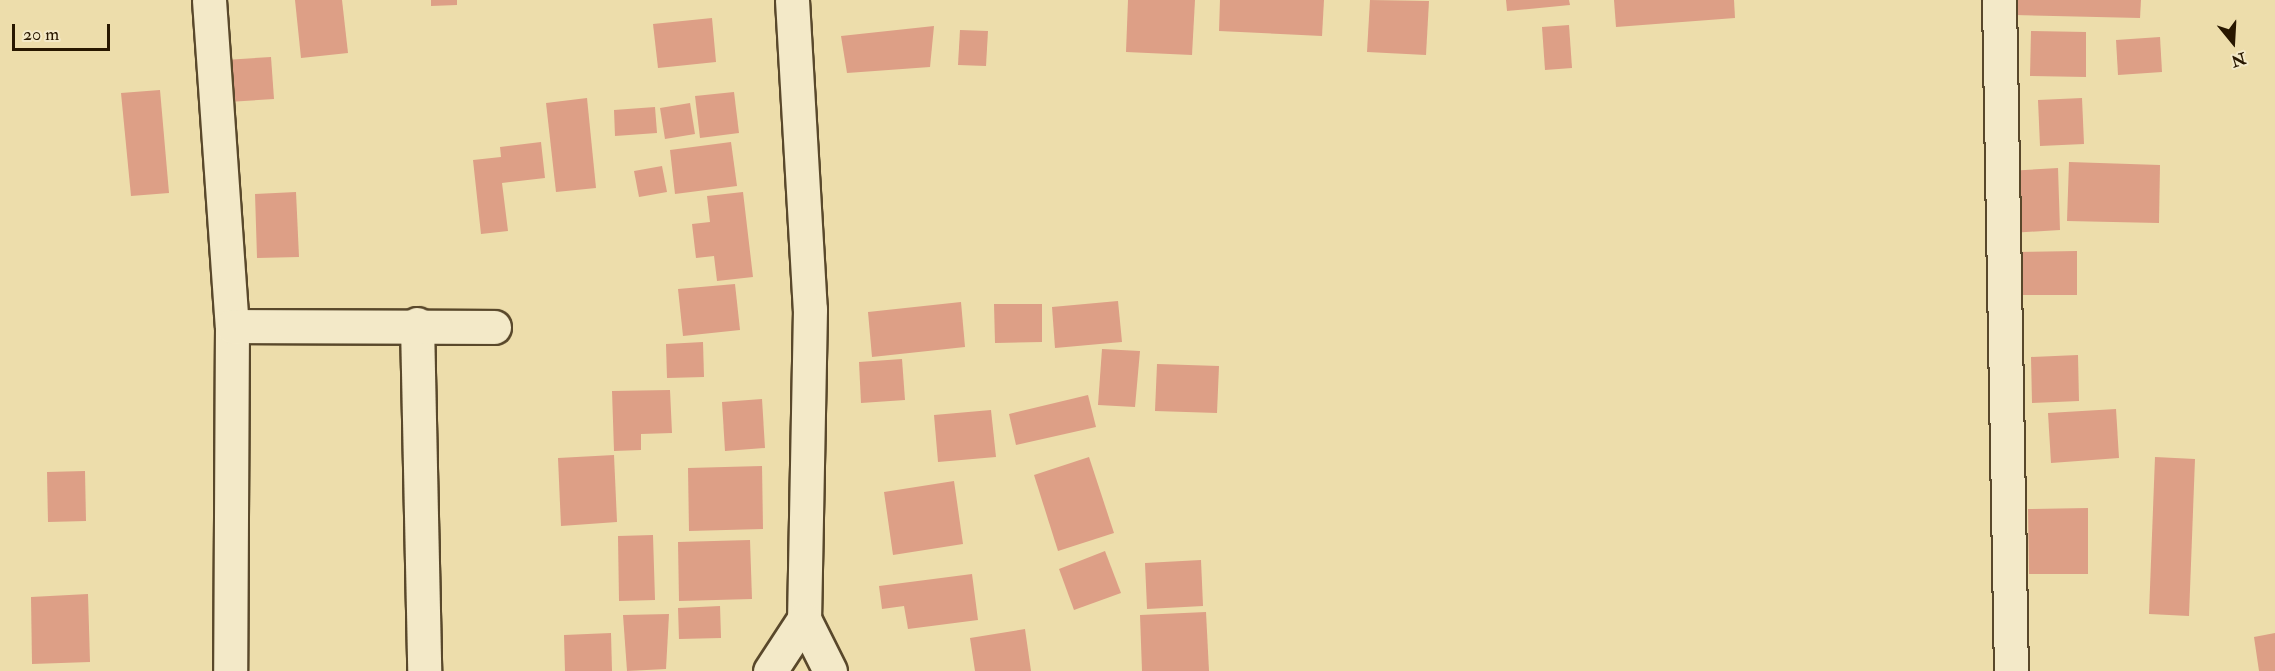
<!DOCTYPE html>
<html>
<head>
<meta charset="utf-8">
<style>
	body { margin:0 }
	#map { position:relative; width:2275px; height:671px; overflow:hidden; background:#edddab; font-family:"IM FELL Double Pica",serif }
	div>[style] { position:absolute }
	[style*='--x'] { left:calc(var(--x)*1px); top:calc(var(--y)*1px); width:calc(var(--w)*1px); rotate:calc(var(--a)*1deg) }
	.building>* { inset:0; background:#dd9f86 }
	.roads { filter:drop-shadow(2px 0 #59482b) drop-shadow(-2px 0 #59482b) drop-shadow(0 2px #59482b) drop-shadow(0 -2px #59482b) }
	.street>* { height:33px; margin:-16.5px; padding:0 16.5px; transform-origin:16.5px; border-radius:16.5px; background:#f3e9c8 }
	.secondary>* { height:33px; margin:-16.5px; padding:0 16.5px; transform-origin:16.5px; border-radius:16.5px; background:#f3e9c8 }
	span { translate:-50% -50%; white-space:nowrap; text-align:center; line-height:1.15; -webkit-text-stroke:4.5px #f3e9c8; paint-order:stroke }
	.north { position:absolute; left:2203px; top:12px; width:60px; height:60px; -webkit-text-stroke:4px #f3e9c8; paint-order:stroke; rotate:162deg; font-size:16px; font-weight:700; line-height:24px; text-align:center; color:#281700 }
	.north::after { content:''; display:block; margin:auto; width:21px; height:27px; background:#281700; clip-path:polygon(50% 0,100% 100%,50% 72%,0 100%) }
	.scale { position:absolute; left:12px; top:24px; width:98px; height:27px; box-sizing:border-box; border:3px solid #281700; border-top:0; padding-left:8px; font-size:18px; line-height:21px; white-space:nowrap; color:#281700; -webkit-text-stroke:4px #f3e9c8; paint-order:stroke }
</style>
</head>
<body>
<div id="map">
	<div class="building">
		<div style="clip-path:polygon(295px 0,342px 0,348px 53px,301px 58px)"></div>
		<div style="clip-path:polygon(431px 0,457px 0,457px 5px,431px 6px)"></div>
		<div style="clip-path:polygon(1128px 0,1195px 0,1192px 55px,1126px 52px)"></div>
		<div style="clip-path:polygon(1220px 0,1324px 0,1322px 36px,1219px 31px)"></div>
		<div style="clip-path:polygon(1370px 0,1429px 1px,1426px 55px,1367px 52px)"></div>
		<div style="clip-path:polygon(1506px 0,1569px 0,1570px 5px,1507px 11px)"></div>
		<div style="clip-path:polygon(1614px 0,1734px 0,1735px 18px,1616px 27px)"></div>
		<div style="clip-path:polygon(2016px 0,2141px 0,2140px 18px,2015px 15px)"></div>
		<div style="clip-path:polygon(712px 18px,716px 62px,658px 68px,653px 24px)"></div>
		<div style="clip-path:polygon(1569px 25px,1572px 68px,1545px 70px,1542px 27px)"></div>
		<div style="clip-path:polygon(934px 26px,930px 67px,847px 73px,841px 36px)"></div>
		<div style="clip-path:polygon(960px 30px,988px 31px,986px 66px,958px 65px)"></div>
		<div style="clip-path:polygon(2031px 31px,2086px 32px,2086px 77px,2030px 76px)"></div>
		<div style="clip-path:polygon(2160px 37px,2162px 72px,2118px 75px,2116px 40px)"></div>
		<div style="clip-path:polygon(271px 57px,274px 99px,228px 102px,225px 60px)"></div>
		<div style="clip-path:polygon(160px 90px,169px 193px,131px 196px,121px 93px)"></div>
		<div style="clip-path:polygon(734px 92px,739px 133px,700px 138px,695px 96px)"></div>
		<div style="clip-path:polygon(587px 98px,596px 188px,556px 192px,546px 103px)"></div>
		<div style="clip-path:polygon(2082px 98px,2084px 144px,2040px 146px,2038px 100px)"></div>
		<div style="clip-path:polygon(690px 103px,695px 134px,665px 139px,660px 108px)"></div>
		<div style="clip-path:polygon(655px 107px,657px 133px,615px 136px,614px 110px)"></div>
		<div style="clip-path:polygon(541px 142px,545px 178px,502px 183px,508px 231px,481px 234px,473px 160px,501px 157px,500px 147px)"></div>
		<div style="clip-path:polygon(731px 142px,737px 186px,675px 194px,670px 150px)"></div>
		<div style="clip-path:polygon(2069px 162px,2160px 165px,2159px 223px,2067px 221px)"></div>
		<div style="clip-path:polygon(662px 166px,667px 192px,639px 197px,634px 171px)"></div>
		<div style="clip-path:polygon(2058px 168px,2060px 230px,2010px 233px,2007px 171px)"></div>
		<div style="clip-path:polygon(296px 192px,299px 257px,257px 258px,255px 194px)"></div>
		<div style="clip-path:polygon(743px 192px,753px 277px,717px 281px,714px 256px,696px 258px,692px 224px,710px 222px,707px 196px)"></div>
		<div style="clip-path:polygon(2077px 251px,2077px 295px,2011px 295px,2011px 252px)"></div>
		<div style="clip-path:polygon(735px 284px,740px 330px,683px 336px,678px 289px)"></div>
		<div style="clip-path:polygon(1118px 301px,1122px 342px,1055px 348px,1052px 307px)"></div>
		<div style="clip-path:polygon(961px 302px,965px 347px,872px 357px,868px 312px)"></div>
		<div style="clip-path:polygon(994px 304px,1042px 304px,1042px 342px,995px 343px)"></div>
		<div style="clip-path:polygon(703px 342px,704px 377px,667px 378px,666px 344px)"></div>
		<div style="clip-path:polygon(1102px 349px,1140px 351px,1135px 407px,1098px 405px)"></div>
		<div style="clip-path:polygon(2078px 355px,2079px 401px,2032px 403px,2031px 357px)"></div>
		<div style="clip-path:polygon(902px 359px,905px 400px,861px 403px,859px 362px)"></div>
		<div style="clip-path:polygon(1157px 364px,1219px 366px,1217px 413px,1155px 411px)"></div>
		<div style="clip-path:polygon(670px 390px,672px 433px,641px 434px,641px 450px,614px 451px,612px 391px)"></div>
		<div style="clip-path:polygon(1088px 395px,1096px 427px,1016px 445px,1009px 414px)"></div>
		<div style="clip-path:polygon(762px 399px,765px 448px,725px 451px,722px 402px)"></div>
		<div style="clip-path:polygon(2116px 409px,2119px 458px,2051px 463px,2048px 413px)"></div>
		<div style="clip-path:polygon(991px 410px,996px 457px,938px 462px,934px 415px)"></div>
		<div style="clip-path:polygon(614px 455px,617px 522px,561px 526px,558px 458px)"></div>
		<div style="clip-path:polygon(1089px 457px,1114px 533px,1058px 551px,1034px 475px)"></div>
		<div style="clip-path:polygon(2155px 457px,2195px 459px,2189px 616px,2149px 614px)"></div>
		<div style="clip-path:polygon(762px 466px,763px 529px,689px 531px,688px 468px)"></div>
		<div style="clip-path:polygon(85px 471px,86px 521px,48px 522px,47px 472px)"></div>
		<div style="clip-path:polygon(954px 481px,963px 544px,893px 555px,884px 492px)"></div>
		<div style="clip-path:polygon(2088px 508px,2088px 574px,2029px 574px,2028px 509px)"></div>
		<div style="clip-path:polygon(653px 535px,655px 600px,619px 601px,618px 536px)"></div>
		<div style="clip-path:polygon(750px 540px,752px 599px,679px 601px,678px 542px)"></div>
		<div style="clip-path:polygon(1105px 551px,1121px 593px,1074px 610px,1059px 569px)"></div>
		<div style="clip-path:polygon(1201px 560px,1203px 606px,1147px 609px,1145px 563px)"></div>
		<div style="clip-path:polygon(972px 574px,978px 620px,908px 629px,904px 606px,882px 609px,879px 586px)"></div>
		<div style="clip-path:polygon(88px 594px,90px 662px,32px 664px,31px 597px)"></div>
		<div style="clip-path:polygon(720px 606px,721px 638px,679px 639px,678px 608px)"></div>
		<div style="clip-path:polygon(1206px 612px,1209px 671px,1142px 671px,1140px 615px)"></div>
		<div style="clip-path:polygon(669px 614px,666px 669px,627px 671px,623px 615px)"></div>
		<div style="clip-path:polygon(1025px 629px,1031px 671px,975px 671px,970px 638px)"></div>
		<div style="clip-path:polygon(611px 633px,612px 671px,565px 671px,564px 635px)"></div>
		<div style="clip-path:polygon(2275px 633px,2275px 671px,2259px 671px,2254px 637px)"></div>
	</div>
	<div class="roads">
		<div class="street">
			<div style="--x:209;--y:0;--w:327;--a:86"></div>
			<div style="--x:232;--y:326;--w:345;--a:90.3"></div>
			<div style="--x:417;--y:324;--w:347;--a:88.8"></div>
			<div style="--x:232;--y:326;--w:262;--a:0.2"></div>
		</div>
		<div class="secondary">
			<div style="--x:792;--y:0;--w:310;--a:86.7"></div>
			<div style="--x:810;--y:309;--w:310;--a:91.1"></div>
			<div style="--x:804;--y:619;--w:58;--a:63.4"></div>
			<div style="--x:1999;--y:0;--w:671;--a:88.98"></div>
			<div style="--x:770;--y:671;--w:62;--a:-56.8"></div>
		</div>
	</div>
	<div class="north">N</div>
	<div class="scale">20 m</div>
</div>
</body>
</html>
